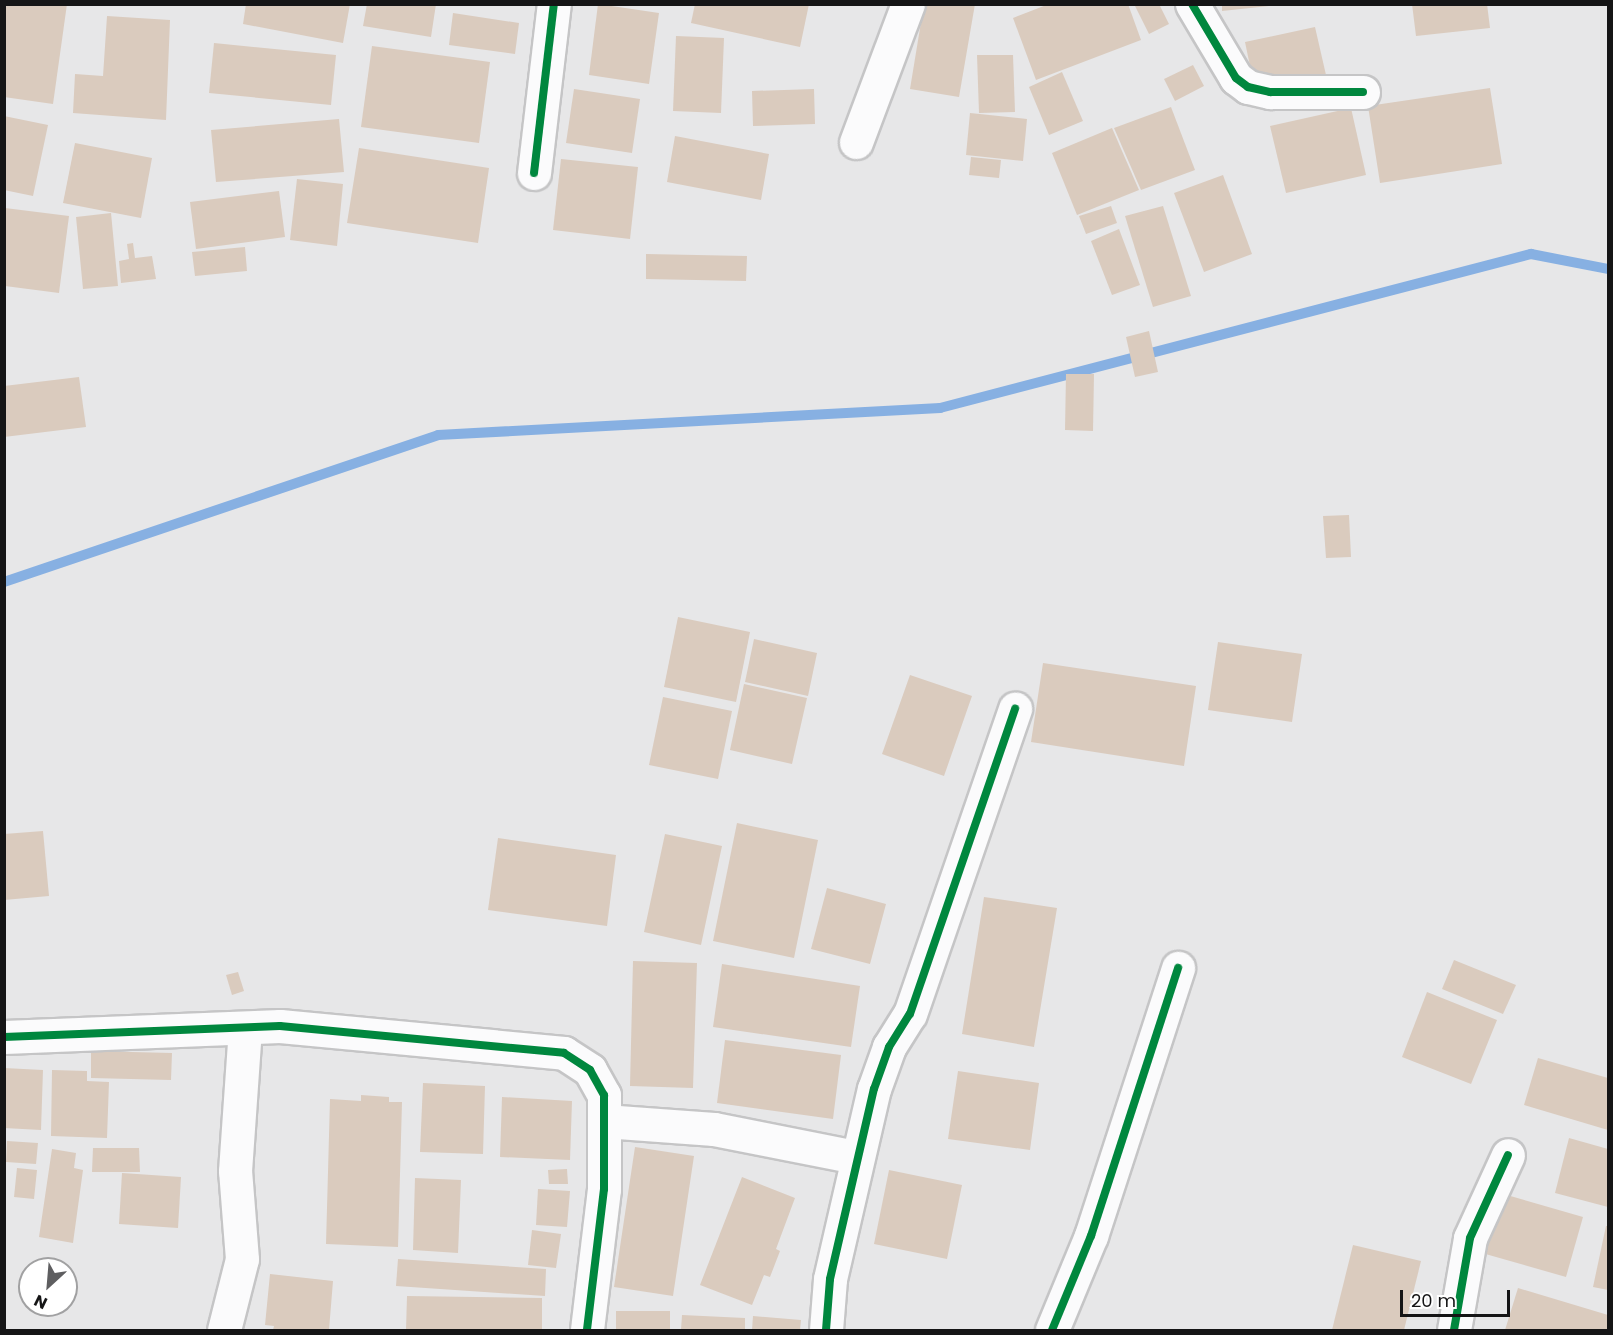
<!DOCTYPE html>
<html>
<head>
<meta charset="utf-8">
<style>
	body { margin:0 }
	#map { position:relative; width:1613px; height:1335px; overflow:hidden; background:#e7e7e8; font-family:Poppins,sans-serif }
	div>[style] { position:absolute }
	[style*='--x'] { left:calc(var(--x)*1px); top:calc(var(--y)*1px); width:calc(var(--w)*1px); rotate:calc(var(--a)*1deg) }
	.stream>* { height:10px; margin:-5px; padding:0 5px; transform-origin:5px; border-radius:5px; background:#87b0e2 }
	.building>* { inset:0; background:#dacbbe }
	.roads { filter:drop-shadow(2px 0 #c5c5c6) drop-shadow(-2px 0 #c5c5c6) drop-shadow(0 2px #c5c5c6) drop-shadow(0 -2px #c5c5c6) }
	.minor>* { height:33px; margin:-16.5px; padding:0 16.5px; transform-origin:16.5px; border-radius:16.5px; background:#fbfbfc }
	.cycleway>* { height:8px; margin:-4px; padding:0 4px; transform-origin:4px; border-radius:4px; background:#00873e }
	span { translate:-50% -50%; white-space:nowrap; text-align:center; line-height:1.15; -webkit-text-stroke:5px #fff; paint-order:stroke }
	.frame { position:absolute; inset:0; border:6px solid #151516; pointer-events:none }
	.north { position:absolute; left:18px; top:1257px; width:60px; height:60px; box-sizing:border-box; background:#fff; border:2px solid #a1a1a2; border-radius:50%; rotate:206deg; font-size:16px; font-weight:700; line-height:24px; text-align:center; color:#151516 }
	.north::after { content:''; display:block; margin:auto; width:21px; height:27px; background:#5e5e60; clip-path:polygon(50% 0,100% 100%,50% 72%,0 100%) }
	.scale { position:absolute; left:1400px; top:1290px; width:110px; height:27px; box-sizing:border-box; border:3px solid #151516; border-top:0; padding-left:8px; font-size:18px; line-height:21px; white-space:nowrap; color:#151516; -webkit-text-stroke:4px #fff; paint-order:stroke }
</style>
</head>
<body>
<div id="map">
	<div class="stream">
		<div style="--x:4;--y:582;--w:458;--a:-18.7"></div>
		<div style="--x:438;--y:435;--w:503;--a:-3.08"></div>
		<div style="--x:940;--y:408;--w:611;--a:-14.61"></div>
		<div style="--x:1531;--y:254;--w:78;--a:11"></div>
	</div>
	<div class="building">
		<div style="clip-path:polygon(4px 4px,67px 4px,53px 104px,4px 97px)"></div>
		<div style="clip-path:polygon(246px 4px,350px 4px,343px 43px,243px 24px)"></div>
		<div style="clip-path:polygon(367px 4px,436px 4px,431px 37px,363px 26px)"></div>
		<div style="clip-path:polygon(598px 4px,659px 13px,649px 84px,589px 75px)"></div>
		<div style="clip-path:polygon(695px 4px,809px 4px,800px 47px,691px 23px)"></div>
		<div style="clip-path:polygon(924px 4px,975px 4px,959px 97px,910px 89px)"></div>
		<div style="clip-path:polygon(1049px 4px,1128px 4px,1141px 40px,1036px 80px,1013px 18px)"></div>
		<div style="clip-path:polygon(1134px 4px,1159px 4px,1169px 24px,1149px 34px)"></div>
		<div style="clip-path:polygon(1412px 4px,1487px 4px,1490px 28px,1416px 36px)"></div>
		<div style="clip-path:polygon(1222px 5px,1269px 5px,1269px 6px,1222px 11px)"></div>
		<div style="clip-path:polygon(453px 13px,519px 23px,515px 54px,449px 45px)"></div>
		<div style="clip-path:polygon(107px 16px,170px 20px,166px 120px,73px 113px,75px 74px,103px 76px)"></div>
		<div style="clip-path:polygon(1315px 27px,1326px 75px,1255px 90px,1245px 42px)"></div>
		<div style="clip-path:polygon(676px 36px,724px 38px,721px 113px,673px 111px)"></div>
		<div style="clip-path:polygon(214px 43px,336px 55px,331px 105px,209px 93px)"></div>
		<div style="clip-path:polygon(372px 46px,490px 62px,479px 143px,361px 127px)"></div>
		<div style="clip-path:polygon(977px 55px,1013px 55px,1015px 112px,979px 113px)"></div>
		<div style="clip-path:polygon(1193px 65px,1204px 86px,1175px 101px,1164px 79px)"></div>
		<div style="clip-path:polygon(1062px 72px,1083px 121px,1049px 135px,1029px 87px)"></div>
		<div style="clip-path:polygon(1490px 88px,1502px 164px,1380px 183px,1368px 106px)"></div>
		<div style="clip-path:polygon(574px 89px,640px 99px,632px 153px,566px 143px)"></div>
		<div style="clip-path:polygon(814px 89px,815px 124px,753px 126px,752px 91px)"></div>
		<div style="clip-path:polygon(1171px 107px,1195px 170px,1141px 190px,1114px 128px)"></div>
		<div style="clip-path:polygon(1351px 108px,1366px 175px,1286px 193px,1270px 126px)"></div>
		<div style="clip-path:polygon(970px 113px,1027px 119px,1023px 161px,966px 155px)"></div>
		<div style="clip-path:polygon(4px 116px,48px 125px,33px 196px,4px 190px)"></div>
		<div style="clip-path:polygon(339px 119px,344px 172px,216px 182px,211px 130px)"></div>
		<div style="clip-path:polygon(1112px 128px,1139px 190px,1077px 215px,1052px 153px)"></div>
		<div style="clip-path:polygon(675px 136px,769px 154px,761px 200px,667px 182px)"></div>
		<div style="clip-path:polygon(75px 143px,152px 158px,141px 218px,63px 203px)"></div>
		<div style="clip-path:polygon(359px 148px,489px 168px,478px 243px,347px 223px)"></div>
		<div style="clip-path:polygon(971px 157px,1001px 160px,999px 178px,969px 175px)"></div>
		<div style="clip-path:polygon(561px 159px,638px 167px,630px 239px,553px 230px)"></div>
		<div style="clip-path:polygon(1223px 175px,1252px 254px,1204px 272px,1174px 193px)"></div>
		<div style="clip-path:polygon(297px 179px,343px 184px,337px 246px,290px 240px)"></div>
		<div style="clip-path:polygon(279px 191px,285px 237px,196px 249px,190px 202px)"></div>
		<div style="clip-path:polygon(1111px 206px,1117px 223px,1086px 234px,1079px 216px)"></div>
		<div style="clip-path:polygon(1163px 206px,1191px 296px,1153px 307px,1125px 216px)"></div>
		<div style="clip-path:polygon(5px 208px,69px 216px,59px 293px,5px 286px)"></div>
		<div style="clip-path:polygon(111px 213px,118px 286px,83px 289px,76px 217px)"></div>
		<div style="clip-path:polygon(1119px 229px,1140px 285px,1112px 295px,1091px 241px)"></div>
		<div style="clip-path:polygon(133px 243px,135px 258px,152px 256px,156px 279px,121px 283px,119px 261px,129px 259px,127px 244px)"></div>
		<div style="clip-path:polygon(245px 247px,247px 271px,195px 276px,192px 252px)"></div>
		<div style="clip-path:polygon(646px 254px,747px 256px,746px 281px,646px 279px)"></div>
		<div style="clip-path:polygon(1149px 331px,1158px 372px,1135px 377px,1126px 337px)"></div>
		<div style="clip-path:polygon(1066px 374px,1094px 374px,1093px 431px,1065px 430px)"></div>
		<div style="clip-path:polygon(79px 377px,86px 427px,4px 437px,4px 386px)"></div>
		<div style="clip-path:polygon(1349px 515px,1351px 557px,1326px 558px,1323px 516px)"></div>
		<div style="clip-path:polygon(678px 617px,750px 632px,736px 702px,664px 687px)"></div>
		<div style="clip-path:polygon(754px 639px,817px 653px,808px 696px,745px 682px)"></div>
		<div style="clip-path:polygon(1218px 642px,1302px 654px,1292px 722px,1208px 710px)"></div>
		<div style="clip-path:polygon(1043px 663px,1196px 686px,1184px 766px,1031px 742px)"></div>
		<div style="clip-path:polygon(910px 675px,972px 696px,944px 776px,882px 754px)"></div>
		<div style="clip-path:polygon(744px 684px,807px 698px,792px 764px,730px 750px)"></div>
		<div style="clip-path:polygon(663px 697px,732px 711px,718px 779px,649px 765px)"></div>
		<div style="clip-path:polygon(737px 823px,818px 840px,794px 958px,713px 941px)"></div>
		<div style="clip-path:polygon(43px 831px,49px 896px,4px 900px,4px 834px)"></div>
		<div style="clip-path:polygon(665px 834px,722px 846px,701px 945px,644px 932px)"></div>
		<div style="clip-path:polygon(498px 838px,616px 855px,607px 926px,488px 910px)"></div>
		<div style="clip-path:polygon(827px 888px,886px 904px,870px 964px,811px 949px)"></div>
		<div style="clip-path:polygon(984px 897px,1057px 908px,1034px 1047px,962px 1034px)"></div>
		<div style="clip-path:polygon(1454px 960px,1516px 985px,1503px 1014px,1442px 989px)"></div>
		<div style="clip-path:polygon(633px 961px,697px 963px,693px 1088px,630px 1086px)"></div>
		<div style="clip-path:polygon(722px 964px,860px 986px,851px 1047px,713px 1027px)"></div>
		<div style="clip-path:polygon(238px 972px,244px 991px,232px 995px,226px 975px)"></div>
		<div style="clip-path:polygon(1427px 992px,1497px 1020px,1471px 1084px,1402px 1057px)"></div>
		<div style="clip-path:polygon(725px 1040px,841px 1055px,833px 1119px,717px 1103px)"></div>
		<div style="clip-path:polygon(91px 1051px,172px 1053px,171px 1080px,91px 1078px)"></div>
		<div style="clip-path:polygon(1538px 1058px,1608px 1078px,1608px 1130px,1524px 1105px)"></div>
		<div style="clip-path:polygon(4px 1068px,43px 1070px,41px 1130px,4px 1128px)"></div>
		<div style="clip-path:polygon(52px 1070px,87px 1071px,87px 1081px,109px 1082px,107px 1138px,51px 1136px)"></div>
		<div style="clip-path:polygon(958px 1071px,1039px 1083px,1030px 1150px,948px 1139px)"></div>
		<div style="clip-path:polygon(423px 1083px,485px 1086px,483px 1154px,420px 1152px)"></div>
		<div style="clip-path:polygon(361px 1095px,389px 1097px,389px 1102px,402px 1102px,398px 1247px,326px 1244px,330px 1099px,361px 1101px)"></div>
		<div style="clip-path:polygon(502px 1097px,572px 1101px,570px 1160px,500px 1157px)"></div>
		<div style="clip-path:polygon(1569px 1138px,1608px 1149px,1608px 1207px,1555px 1193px)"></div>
		<div style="clip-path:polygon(7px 1141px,38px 1143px,36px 1164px,6px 1162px)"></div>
		<div style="clip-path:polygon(635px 1147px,694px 1156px,673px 1296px,614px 1287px)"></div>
		<div style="clip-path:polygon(93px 1148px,139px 1148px,140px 1172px,92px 1172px)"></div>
		<div style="clip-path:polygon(52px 1149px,76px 1153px,74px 1168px,83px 1170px,73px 1243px,39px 1237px)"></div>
		<div style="clip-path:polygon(17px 1168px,37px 1170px,34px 1199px,14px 1197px)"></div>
		<div style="clip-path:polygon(567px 1169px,568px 1184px,549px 1184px,548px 1170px)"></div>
		<div style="clip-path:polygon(889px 1170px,962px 1185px,947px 1259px,874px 1244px)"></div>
		<div style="clip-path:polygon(122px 1173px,181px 1177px,178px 1228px,119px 1224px)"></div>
		<div style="clip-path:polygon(742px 1177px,795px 1198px,776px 1249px,780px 1251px,770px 1277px,764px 1275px,752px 1305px,700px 1285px)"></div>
		<div style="clip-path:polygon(415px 1178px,461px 1180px,458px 1253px,413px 1250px)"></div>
		<div style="clip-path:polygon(538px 1189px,570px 1191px,567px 1227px,536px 1225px)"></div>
		<div style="clip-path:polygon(1500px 1193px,1583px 1217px,1566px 1277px,1482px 1253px)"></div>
		<div style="clip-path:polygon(1606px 1226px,1608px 1226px,1608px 1290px,1593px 1287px)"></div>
		<div style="clip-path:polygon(532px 1230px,561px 1234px,556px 1268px,528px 1265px)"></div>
		<div style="clip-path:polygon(1353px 1245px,1421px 1261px,1404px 1330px,1332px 1330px)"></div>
		<div style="clip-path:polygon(398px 1259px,546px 1269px,545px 1296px,396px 1286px)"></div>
		<div style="clip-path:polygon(270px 1274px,333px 1281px,329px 1330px,273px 1330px,274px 1326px,265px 1325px)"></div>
		<div style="clip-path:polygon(1518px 1288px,1608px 1315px,1608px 1330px,1505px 1330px)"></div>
		<div style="clip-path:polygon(407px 1296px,542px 1298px,542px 1330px,406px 1330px)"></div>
		<div style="clip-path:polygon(616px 1311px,670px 1311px,670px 1330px,616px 1330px)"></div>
		<div style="clip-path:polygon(682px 1315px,745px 1318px,745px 1330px,681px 1330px)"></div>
		<div style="clip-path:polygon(753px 1316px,801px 1320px,800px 1330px,752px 1330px)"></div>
	</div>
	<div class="roads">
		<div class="minor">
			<div style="--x:1192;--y:4;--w:86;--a:59.3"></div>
			<div style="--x:1236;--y:78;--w:15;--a:37"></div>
			<div style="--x:1248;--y:87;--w:23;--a:13"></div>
			<div style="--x:1270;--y:92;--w:93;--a:0"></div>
			<div style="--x:856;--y:142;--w:147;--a:-69.4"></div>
			<div style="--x:534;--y:173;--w:170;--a:-83.3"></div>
			<div style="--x:4;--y:1037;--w:276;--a:-2.3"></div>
			<div style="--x:280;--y:1026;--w:285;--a:5.4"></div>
			<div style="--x:564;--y:1053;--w:31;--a:33"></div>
			<div style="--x:590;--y:1070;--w:29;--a:61"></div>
			<div style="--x:604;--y:1095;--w:94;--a:90"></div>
			<div style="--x:604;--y:1189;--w:142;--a:96.9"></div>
			<div style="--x:604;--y:1121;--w:110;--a:4.2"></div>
			<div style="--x:714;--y:1129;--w:145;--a:11.2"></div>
			<div style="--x:224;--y:1330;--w:73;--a:-75.8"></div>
			<div style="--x:242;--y:1259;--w:88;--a:-94.5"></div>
			<div style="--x:235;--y:1171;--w:142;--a:-86"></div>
			<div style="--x:826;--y:1330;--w:51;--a:-85.5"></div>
			<div style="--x:830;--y:1279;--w:195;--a:-77"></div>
			<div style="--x:874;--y:1089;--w:45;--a:-70.3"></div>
			<div style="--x:889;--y:1047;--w:39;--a:-58"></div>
			<div style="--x:910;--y:1014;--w:323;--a:-71"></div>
			<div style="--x:1052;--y:1330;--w:102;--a:-67.5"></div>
			<div style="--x:1091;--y:1236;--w:282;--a:-72"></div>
			<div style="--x:1454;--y:1330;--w:93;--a:-80.1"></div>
			<div style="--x:1470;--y:1238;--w:91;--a:-65.4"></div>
		</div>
	</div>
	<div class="cycleway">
		<div style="--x:1192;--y:4;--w:86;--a:59.3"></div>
		<div style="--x:1236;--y:78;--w:15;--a:37"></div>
		<div style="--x:1248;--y:87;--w:23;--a:13"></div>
		<div style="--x:1270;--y:92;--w:93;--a:0"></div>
		<div style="--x:534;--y:173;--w:170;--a:-83.3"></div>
		<div style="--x:4;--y:1037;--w:276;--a:-2.3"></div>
		<div style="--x:280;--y:1026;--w:285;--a:5.4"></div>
		<div style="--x:564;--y:1053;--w:31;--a:33"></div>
		<div style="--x:590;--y:1070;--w:29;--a:61"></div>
		<div style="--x:604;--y:1095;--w:94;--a:90"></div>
		<div style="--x:604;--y:1189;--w:142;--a:96.9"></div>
		<div style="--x:826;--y:1330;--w:51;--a:-85.5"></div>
		<div style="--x:830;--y:1279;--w:195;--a:-77"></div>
		<div style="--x:874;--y:1089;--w:45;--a:-70.3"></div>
		<div style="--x:889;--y:1047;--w:39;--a:-58"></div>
		<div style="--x:910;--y:1014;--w:323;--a:-71"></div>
		<div style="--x:1052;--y:1330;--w:102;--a:-67.5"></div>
		<div style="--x:1091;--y:1236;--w:282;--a:-72"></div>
		<div style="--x:1454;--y:1330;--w:93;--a:-80.1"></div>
		<div style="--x:1470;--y:1238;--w:91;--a:-65.4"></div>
	</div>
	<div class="frame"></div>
	<div class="north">N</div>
	<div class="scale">20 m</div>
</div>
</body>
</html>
